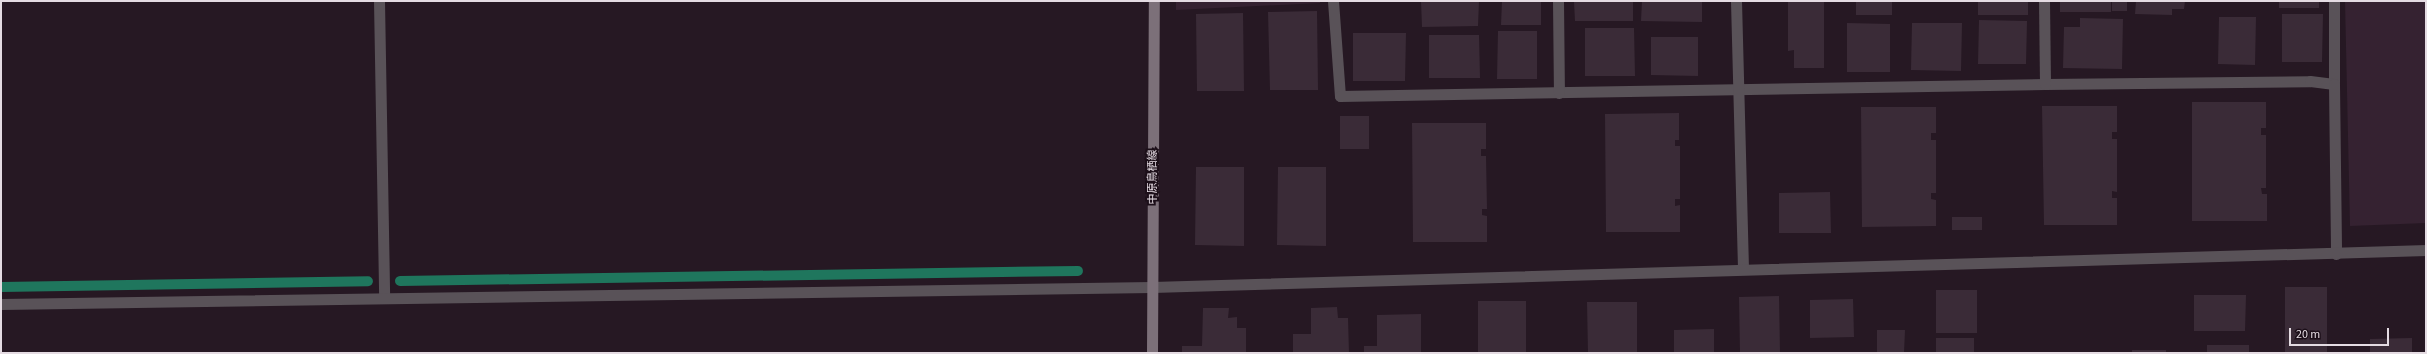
<!DOCTYPE html>
<html>
<head>
<meta charset="utf-8">
<style>
	body { margin:0 }
	#map { position:relative; width:2427px; height:354px; overflow:hidden; background:#261823; font-family:"Source Sans 3","Noto Sans JP",sans-serif }
	div>[style] { position:absolute }
	[style*='--x'] { left:calc(var(--x)*1px); top:calc(var(--y)*1px); width:calc(var(--w)*1px); rotate:calc(var(--a)*1deg) }
	.built>* { inset:0; background:#352231 }
	.stream>* { height:10px; margin:-5px; padding:0 5px; transform-origin:5px; border-radius:5px; background:#1f765d }
	.building>* { inset:0; background:#3a2b37 }
	.service>* { height:11px; margin:-5.5px; padding:0 5.5px; transform-origin:5.5px; border-radius:5.5px; background:#595258 }
	.minor>* { height:11px; margin:-5.5px; padding:0 5.5px; transform-origin:5.5px; border-radius:5.5px; background:#595258 }
	.tertiary>* { height:11px; margin:-5.5px; padding:0 5.5px; transform-origin:5.5px; border-radius:5.5px; background:#595258 }
	.secondary>* { height:11px; margin:-5.5px; padding:0 5.5px; transform-origin:5.5px; border-radius:5.5px; background:#7c7079 }
	span { translate:-50% -50%; white-space:nowrap; text-align:center; line-height:1.15; -webkit-text-stroke:4px #1c0f19; paint-order:stroke }
	.street-label { font-size:11px; color:#e4dbe2 }
	.frame { position:absolute; inset:0; border:2px solid #e4dbe2; pointer-events:none }
	.scale { position:absolute; left:2289px; top:328px; width:100px; height:18px; box-sizing:border-box; border:2px solid #e4dbe2; border-top:0; padding-left:5px; font-size:12px; line-height:14px; white-space:nowrap; color:#e4dbe2; -webkit-text-stroke:3px #1c0f19; paint-order:stroke }
</style>
</head>
<body>
<div id="map">
	<div class="built">
		<div style="clip-path:polygon(1176px 1px,1320px 1px,1320px 3px,1176px 10px)"></div>
		<div style="clip-path:polygon(2345px 1px,2426px 1px,2426px 223px,2350px 226px)"></div>
	</div>
	<div class="stream">
		<div style="--x:400;--y:281;--w:678;--a:-0.85"></div>
		<div style="--x:1;--y:287;--w:367;--a:-0.9"></div>
	</div>
	<div class="building">
		<div style="clip-path:polygon(1421px 1px,1479px 1px,1478px 26px,1422px 27px)"></div>
		<div style="clip-path:polygon(1502px 1px,1541px 1px,1541px 25px,1501px 25px)"></div>
		<div style="clip-path:polygon(1583px 1px,1633px 1px,1633px 21px,1575px 21px,1574px 2px)"></div>
		<div style="clip-path:polygon(1642px 1px,1702px 1px,1702px 22px,1641px 21px)"></div>
		<div style="clip-path:polygon(1788px 1px,1824px 1px,1824px 68px,1794px 68px,1794px 50px,1788px 51px)"></div>
		<div style="clip-path:polygon(1856px 1px,1892px 1px,1892px 15px,1856px 15px)"></div>
		<div style="clip-path:polygon(1978px 1px,2028px 1px,2028px 15px,1978px 15px)"></div>
		<div style="clip-path:polygon(2060px 1px,2111px 1px,2111px 12px,2060px 12px)"></div>
		<div style="clip-path:polygon(2112px 1px,2127px 1px,2127px 11px,2112px 11px)"></div>
		<div style="clip-path:polygon(2136px 1px,2185px 1px,2184px 9px,2172px 9px,2172px 15px,2135px 14px)"></div>
		<div style="clip-path:polygon(2279px 1px,2319px 1px,2319px 8px,2279px 8px)"></div>
		<div style="clip-path:polygon(1317px 11px,1318px 90px,1270px 90px,1268px 12px)"></div>
		<div style="clip-path:polygon(1243px 13px,1244px 91px,1197px 91px,1196px 14px)"></div>
		<div style="clip-path:polygon(2282px 14px,2323px 14px,2322px 62px,2282px 62px)"></div>
		<div style="clip-path:polygon(2219px 17px,2256px 17px,2255px 65px,2218px 64px)"></div>
		<div style="clip-path:polygon(2080px 18px,2123px 19px,2122px 69px,2063px 68px,2064px 27px,2080px 27px)"></div>
		<div style="clip-path:polygon(1979px 20px,2027px 21px,2026px 64px,1978px 64px)"></div>
		<div style="clip-path:polygon(1847px 23px,1890px 24px,1890px 72px,1847px 72px)"></div>
		<div style="clip-path:polygon(1912px 23px,1962px 23px,1961px 71px,1911px 70px)"></div>
		<div style="clip-path:polygon(1585px 28px,1634px 28px,1635px 76px,1585px 76px)"></div>
		<div style="clip-path:polygon(1498px 31px,1537px 31px,1537px 79px,1497px 79px)"></div>
		<div style="clip-path:polygon(1353px 33px,1406px 33px,1405px 81px,1353px 81px)"></div>
		<div style="clip-path:polygon(1429px 35px,1479px 35px,1480px 78px,1429px 78px)"></div>
		<div style="clip-path:polygon(1651px 37px,1698px 37px,1698px 76px,1651px 75px)"></div>
		<div style="clip-path:polygon(2192px 102px,2266px 102px,2266px 128px,2261px 128px,2261px 135px,2266px 135px,2266px 188px,2261px 188px,2262px 194px,2267px 194px,2267px 221px,2192px 221px)"></div>
		<div style="clip-path:polygon(2042px 106px,2117px 106px,2117px 132px,2112px 132px,2112px 139px,2117px 139px,2117px 192px,2112px 191px,2112px 198px,2117px 198px,2117px 225px,2044px 225px)"></div>
		<div style="clip-path:polygon(1861px 107px,1936px 107px,1936px 133px,1931px 133px,1931px 140px,1936px 140px,1936px 193px,1931px 193px,1931px 199px,1936px 200px,1936px 226px,1862px 227px)"></div>
		<div style="clip-path:polygon(1679px 113px,1679px 140px,1675px 140px,1675px 146px,1680px 146px,1680px 199px,1675px 199px,1675px 206px,1680px 205px,1680px 232px,1606px 232px,1605px 114px)"></div>
		<div style="clip-path:polygon(1340px 116px,1369px 116px,1369px 149px,1340px 149px)"></div>
		<div style="clip-path:polygon(1412px 123px,1486px 123px,1486px 149px,1481px 149px,1481px 156px,1486px 156px,1487px 209px,1482px 209px,1482px 215px,1487px 216px,1487px 242px,1413px 242px)"></div>
		<div style="clip-path:polygon(1196px 167px,1244px 167px,1244px 246px,1195px 245px)"></div>
		<div style="clip-path:polygon(1278px 167px,1326px 167px,1326px 246px,1277px 245px)"></div>
		<div style="clip-path:polygon(1830px 192px,1831px 233px,1779px 233px,1779px 193px)"></div>
		<div style="clip-path:polygon(1952px 217px,1982px 217px,1982px 230px,1952px 230px)"></div>
		<div style="clip-path:polygon(2285px 287px,2327px 287px,2327px 353px,2285px 353px)"></div>
		<div style="clip-path:polygon(1936px 290px,1977px 290px,1977px 333px,1936px 333px)"></div>
		<div style="clip-path:polygon(2194px 295px,2246px 295px,2245px 331px,2194px 331px)"></div>
		<div style="clip-path:polygon(1779px 296px,1780px 353px,1740px 353px,1739px 297px)"></div>
		<div style="clip-path:polygon(1853px 299px,1854px 337px,1810px 338px,1810px 300px)"></div>
		<div style="clip-path:polygon(1478px 301px,1526px 301px,1526px 353px,1478px 353px)"></div>
		<div style="clip-path:polygon(1587px 302px,1637px 302px,1637px 353px,1588px 353px)"></div>
		<div style="clip-path:polygon(1337px 307px,1338px 318px,1348px 318px,1349px 353px,1293px 353px,1293px 334px,1311px 334px,1311px 308px)"></div>
		<div style="clip-path:polygon(1203px 308px,1229px 308px,1228px 318px,1237px 317px,1237px 328px,1246px 328px,1246px 353px,1182px 353px,1182px 346px,1202px 346px)"></div>
		<div style="clip-path:polygon(1421px 314px,1421px 353px,1364px 353px,1364px 346px,1377px 346px,1377px 315px)"></div>
		<div style="clip-path:polygon(1714px 329px,1714px 353px,1674px 353px,1674px 330px)"></div>
		<div style="clip-path:polygon(1877px 330px,1905px 330px,1904px 353px,1877px 353px)"></div>
		<div style="clip-path:polygon(1936px 338px,1974px 338px,1974px 353px,1936px 353px)"></div>
		<div style="clip-path:polygon(2412px 338px,2412px 353px,2370px 353px,2370px 339px)"></div>
		<div style="clip-path:polygon(2207px 345px,2249px 345px,2249px 353px,2207px 353px)"></div>
		<div style="clip-path:polygon(2132px 350px,2166px 350px,2166px 353px,2132px 353px)"></div>
	</div>
	<div class="service">
		<div style="--x:2334;--y:1;--w:83;--a:90"></div>
	</div>
	<div class="minor">
		<div style="--x:379;--y:1;--w:295;--a:89"></div>
		<div style="--x:1333;--y:1;--w:95;--a:85.8"></div>
		<div style="--x:1340;--y:96;--w:705;--a:-0.98"></div>
		<div style="--x:2045;--y:84;--w:265;--a:-0.6"></div>
		<div style="--x:2310;--y:81;--w:24;--a:7"></div>
		<div style="--x:2334;--y:84;--w:170;--a:89.3"></div>
		<div style="--x:1558;--y:1;--w:92;--a:89.4"></div>
		<div style="--x:1736;--y:1;--w:267;--a:88.5"></div>
		<div style="--x:2044;--y:1;--w:83;--a:89.3"></div>
	</div>
	<div class="tertiary">
		<div style="--x:1;--y:304;--w:1151;--a:-0.85"></div>
		<div style="--x:1152;--y:287;--w:1275;--a:-1.66"></div>
	</div>
	<div class="secondary">
		<div style="--x:1152;--y:353;--w:352;--a:-89.7"></div>
	</div>
	<div class="street-label">
		<span style="left:1153px;top:177px;rotate:-90deg">中原鳥栖線</span>
	</div>
	<div class="frame"></div>
	<div class="scale">20 m</div>
</div>
</body>
</html>
